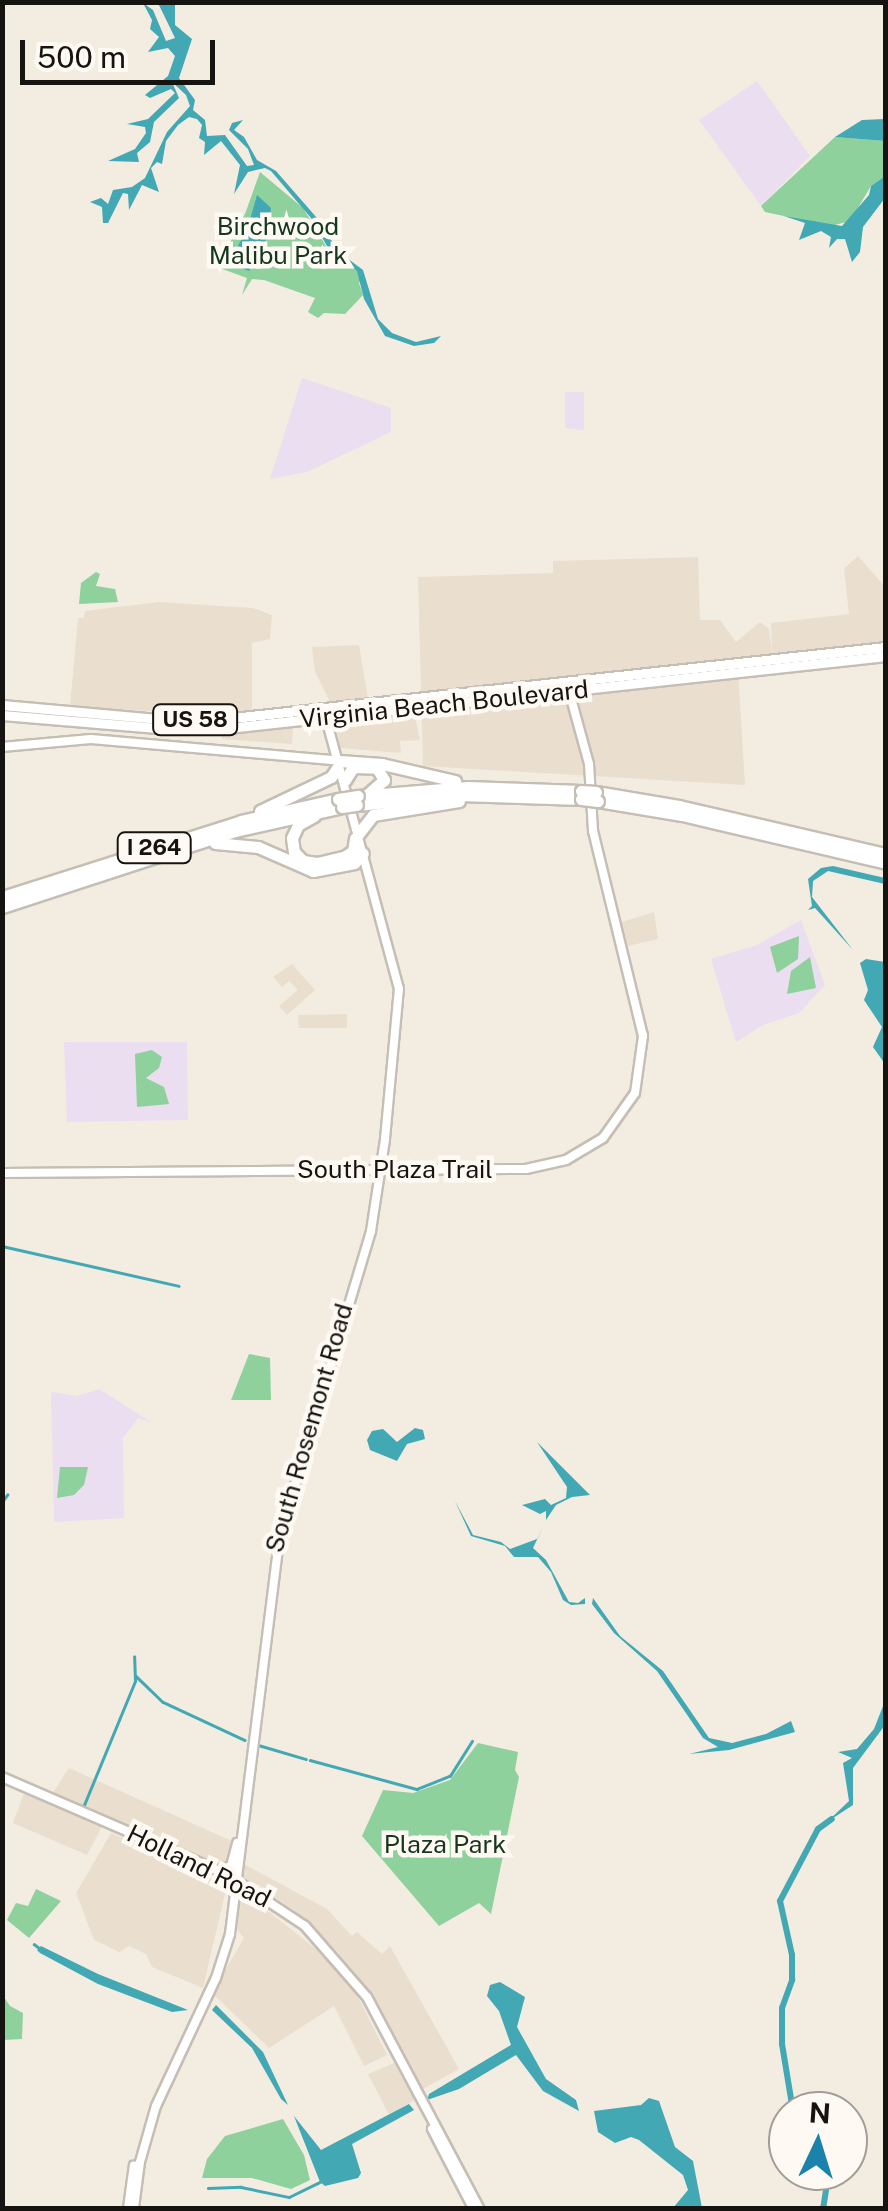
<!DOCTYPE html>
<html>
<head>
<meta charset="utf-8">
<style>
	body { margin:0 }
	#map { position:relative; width:888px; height:2211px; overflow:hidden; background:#f3ece1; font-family:"Public Sans",sans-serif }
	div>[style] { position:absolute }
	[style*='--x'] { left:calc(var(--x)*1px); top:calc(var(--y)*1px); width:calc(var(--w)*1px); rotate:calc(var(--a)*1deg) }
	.built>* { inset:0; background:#eadfce }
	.education>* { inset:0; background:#ebdef1 }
	.green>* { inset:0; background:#8ed19c }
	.water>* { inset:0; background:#42a8b3 }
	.stream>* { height:2.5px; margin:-1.25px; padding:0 1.25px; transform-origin:1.25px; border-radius:1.25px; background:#42a8b3 }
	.river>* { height:6px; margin:-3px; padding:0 3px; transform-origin:3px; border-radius:3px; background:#42a8b3 }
	.roads { filter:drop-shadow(2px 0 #c5beb4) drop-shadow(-2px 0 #c5beb4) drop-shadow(0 2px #c5beb4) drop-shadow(0 -2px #c5beb4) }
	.secondary>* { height:8px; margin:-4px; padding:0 4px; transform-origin:4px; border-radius:4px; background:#fff }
	.primary>* { height:9px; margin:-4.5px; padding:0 4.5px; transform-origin:4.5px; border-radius:4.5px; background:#fff }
	.motorway>* { height:11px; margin:-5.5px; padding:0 5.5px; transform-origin:5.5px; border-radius:5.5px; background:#fff }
	.bridges { filter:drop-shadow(2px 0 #c5beb4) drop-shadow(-2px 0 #c5beb4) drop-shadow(0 2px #c5beb4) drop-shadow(0 -2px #c5beb4) }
	.motorway-bridge>* { height:11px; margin:-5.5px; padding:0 5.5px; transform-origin:5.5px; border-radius:5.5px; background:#fff }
	span { translate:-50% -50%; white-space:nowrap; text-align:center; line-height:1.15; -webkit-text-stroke:9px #fefaf3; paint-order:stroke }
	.shield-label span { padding:2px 8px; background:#fefaf3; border:2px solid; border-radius:8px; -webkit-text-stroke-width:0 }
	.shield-label { font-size:22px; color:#161410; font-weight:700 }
	.park-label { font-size:25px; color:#16371f }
	.street-label { font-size:25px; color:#161410 }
	.frame { position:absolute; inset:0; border:5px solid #161410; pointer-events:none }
	.north { position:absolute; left:768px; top:2091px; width:100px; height:100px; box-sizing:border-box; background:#fefaf3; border:2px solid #a19e98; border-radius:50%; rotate:4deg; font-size:28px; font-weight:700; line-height:40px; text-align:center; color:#161410 }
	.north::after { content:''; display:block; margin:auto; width:35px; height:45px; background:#1b82ac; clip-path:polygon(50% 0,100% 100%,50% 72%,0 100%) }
	.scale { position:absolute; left:20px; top:40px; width:195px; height:45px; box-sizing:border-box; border:5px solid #161410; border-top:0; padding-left:12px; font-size:30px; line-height:35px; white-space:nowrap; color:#161410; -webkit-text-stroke:8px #fefaf3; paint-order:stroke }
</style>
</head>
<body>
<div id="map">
	<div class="built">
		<div style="clip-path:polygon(858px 556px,885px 587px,885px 658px,738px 670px,745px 785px,423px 766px,418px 577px,553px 573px,553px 561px,698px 557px,700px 620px,720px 620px,736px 642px,760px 622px,769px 629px,772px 653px,771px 623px,849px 614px,844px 569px)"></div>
		<div style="clip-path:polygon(159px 602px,253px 608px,272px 615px,270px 639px,252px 643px,252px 712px,196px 714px,70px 706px,78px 618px,84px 618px,85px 611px)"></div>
		<div style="clip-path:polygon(359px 645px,368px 698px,330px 702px,315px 672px,312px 647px)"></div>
		<div style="clip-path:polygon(414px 712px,420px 740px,400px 741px,401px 753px,340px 748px,336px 723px)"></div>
		<div style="clip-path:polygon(293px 727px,292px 744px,222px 739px,221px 733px)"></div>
		<div style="clip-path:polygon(654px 912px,658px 939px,628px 946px,622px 922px)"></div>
		<div style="clip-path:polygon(292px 964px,315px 990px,287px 1015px,279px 1006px,298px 990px,289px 981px,282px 987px,273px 977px)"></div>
		<div style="clip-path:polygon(347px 1014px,347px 1028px,299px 1028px,298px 1015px)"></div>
		<div style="clip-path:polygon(69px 1768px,234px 1842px,228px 1867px,107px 1817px,87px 1855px,13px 1823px,24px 1793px,47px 1802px)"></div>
		<div style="clip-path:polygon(111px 1833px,227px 1885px,203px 1988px,152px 1967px,146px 1954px,129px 1946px,119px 1952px,94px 1940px,76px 1893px)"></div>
		<div style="clip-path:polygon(242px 1863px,327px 1909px,352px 1936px,357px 1932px,382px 1954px,390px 1946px,459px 2069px,421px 2090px,375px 2003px,338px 1953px,294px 1910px,241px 1875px)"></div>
		<div style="clip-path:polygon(245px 1893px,316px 1949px,356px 1993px,387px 2055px,364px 2066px,334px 2006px,269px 2048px,212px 1993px,244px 1938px,234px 1926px,240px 1896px)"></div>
		<div style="clip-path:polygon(394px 2063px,415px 2100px,389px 2115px,368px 2074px)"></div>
	</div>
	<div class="education">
		<div style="clip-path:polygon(757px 81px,810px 156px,761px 206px,699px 120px)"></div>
		<div style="clip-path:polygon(302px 378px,391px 408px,391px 432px,307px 472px,270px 479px)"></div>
		<div style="clip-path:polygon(565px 392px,584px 392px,584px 430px,565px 428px)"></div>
		<div style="clip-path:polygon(801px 920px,825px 985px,799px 1013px,763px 1025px,736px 1042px,711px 959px,757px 945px)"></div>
		<div style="clip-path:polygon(64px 1042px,187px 1042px,188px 1120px,67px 1122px)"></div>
		<div style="clip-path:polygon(99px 1389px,151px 1422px,138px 1418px,123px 1438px,124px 1518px,54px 1522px,51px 1392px,77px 1396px)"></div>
	</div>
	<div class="green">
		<div style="clip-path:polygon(835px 137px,885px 141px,885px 176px,871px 186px,850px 221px,831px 226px,765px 212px,761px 206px)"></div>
		<div style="clip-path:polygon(260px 172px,303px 208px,329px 251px,364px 275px,359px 283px,363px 295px,345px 314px,324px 313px,318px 318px,308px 312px,315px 298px,264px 280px,252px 279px,242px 295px,247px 278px,217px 267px,245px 214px)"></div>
		<div style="clip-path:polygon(96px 572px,100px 574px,96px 586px,115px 589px,118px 602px,79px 604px,81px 583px)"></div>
		<div style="clip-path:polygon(799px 936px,798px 959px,777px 973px,770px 947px)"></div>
		<div style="clip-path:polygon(810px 957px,816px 988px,787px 994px,791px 971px)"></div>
		<div style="clip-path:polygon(152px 1050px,162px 1057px,159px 1068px,146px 1078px,164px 1087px,169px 1104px,137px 1107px,135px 1054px)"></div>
		<div style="clip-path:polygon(249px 1354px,270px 1358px,271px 1400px,231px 1400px)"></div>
		<div style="clip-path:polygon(60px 1467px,88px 1467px,84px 1485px,74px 1495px,57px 1498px)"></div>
		<div style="clip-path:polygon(478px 1743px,518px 1752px,515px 1770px,519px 1777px,491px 1914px,479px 1903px,439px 1926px,362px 1836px,383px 1790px,413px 1793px,450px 1780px)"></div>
		<div style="clip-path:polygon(36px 1889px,61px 1901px,29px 1938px,7px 1920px,16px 1903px,28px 1906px)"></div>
		<div style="clip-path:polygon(2px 1994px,10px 2006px,23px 2013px,22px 2039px,3px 2040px)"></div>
		<div style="clip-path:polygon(283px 2119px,304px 2155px,310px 2180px,291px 2189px,252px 2178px,202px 2178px,207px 2159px,225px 2136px)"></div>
	</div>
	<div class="water">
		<div style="clip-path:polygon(143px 3px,153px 10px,166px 41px,175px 38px,158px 3px,175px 3px,175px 25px,192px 39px,179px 78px,195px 100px,193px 110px,205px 120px,207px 136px,225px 135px,247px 166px,254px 165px,248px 149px,229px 130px,232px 123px,243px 120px,234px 130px,244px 137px,257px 160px,276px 171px,317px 218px,339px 252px,363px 270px,378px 319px,392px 333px,416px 342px,441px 336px,434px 343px,414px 346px,385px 336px,364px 299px,357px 271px,327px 246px,311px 218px,271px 171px,265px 168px,248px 172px,234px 194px,240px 165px,221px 141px,204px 155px,205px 142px,199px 138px,202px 125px,197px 119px,189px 117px,178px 125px,166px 141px,162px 164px,157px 162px,151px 168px,159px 192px,142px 185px,129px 210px,128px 194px,123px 193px,108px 223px,103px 223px,102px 207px,90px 202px,101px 198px,108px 204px,113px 190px,132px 187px,145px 178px,167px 132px,190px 106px,186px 95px,172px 82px,179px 98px,154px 122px,150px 142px,137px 153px,139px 162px,108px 161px,135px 149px,146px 133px,145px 127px,127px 124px,148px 119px,175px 93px,171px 89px,150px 98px,145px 95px,168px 76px,175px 56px,168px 48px,148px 52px,159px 37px,150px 29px,152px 20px)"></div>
		<div style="clip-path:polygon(885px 119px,885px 141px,835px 137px,862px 120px)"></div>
		<div style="clip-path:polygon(885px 176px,885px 198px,863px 227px,860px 252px,852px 262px,845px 239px,837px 239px,829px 248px,831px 237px,821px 231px,799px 240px,805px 223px,784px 216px,842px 226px,869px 195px,871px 186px)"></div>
		<div style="clip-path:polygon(257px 195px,271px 208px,267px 238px,249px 271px,228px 263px,247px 230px)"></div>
		<div style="clip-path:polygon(833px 866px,885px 878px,885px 884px,828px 871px,813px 881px,812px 897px,853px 950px,815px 908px,808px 910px,812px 906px,808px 879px,821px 868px)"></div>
		<div style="clip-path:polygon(866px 959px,885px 962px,885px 1064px,873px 1047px,882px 1027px,864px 1000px,868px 990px,860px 963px)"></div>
		<div style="clip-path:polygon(415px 1428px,423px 1430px,425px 1439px,407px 1444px,397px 1461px,370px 1450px,367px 1440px,372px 1431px,383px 1429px,397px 1442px)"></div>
		<div style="clip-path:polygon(537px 1442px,590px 1495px,572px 1497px,556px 1505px,546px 1520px,546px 1511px,540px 1514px,522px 1505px,545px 1499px,551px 1505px,566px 1498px,567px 1487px)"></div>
		<div style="clip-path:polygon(455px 1501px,473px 1535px,501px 1542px,510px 1549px,537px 1539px,544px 1525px,533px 1548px,546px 1560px,569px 1602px,578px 1603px,585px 1598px,585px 1604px,571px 1605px,563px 1600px,551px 1572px,538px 1557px,514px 1557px,505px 1546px,471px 1536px)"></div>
		<div style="clip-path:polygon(593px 1598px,620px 1636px,663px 1671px,709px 1738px,732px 1743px,766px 1734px,791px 1721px,795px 1732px,729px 1750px,689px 1754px,718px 1747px,703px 1738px,657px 1671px,614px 1633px,592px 1604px)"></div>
		<div style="clip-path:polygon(885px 1701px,885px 1725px,853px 1768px,853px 1805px,827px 1822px,849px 1801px,843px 1763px,852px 1758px,838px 1752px,857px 1749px,874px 1729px)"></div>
		<div style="clip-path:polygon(41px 1946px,98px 1974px,188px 2010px,172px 2012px,98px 1984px,40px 1953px,37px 1950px)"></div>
		<div style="clip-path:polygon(500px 1982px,525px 1997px,517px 2027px,546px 2079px,576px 2100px,579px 2111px,543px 2091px,516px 2055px,459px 2089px,427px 2100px,429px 2094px,511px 2045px,499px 2011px,487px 1996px,490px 1985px)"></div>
		<div style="clip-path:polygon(216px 2005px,263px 2052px,288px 2105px,281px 2099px,252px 2048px,212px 2010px)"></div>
		<div style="clip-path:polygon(649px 2098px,659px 2101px,675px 2147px,693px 2161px,702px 2208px,673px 2208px,688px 2190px,683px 2175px,639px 2140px,631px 2137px,615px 2143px,598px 2132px,594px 2111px,641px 2105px)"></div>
		<div style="clip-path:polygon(409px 2104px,414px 2110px,352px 2144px,361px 2173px,358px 2178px,325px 2186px,320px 2182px,294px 2116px,321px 2150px)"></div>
	</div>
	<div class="stream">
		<div style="--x:2;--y:1246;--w:181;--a:12.7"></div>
		<div style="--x:2;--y:1502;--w:9;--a:-54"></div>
		<div style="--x:136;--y:1676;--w:37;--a:44"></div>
		<div style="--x:163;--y:1702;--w:90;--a:24.9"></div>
		<div style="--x:255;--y:1744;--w:53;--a:16.4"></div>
		<div style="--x:310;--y:1760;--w:111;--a:15.2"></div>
		<div style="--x:417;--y:1789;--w:35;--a:-22"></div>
		<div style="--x:450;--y:1776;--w:41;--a:-57.8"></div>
		<div style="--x:84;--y:1805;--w:134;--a:-67.6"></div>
		<div style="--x:135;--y:1681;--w:24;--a:-92"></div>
		<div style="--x:34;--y:1944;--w:5;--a:37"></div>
		<div style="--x:208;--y:2188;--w:33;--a:-2"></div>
		<div style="--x:241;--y:2187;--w:49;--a:11.8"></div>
		<div style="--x:289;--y:2197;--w:34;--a:-26"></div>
	</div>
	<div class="river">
		<div style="--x:793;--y:2111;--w:68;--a:-99.3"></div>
		<div style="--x:782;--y:2044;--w:36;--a:-90"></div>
		<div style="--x:782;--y:2008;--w:30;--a:-70"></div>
		<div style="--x:792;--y:1980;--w:25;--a:-90"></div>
		<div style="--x:792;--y:1955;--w:55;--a:-102.5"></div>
		<div style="--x:780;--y:1901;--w:81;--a:-62.2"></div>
		<div style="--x:818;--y:1829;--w:17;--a:-36"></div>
		<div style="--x:819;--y:2171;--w:15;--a:58"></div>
		<div style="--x:827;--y:2184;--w:24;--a:99"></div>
	</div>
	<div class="roads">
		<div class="secondary">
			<div style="--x:2;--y:747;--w:89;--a:-5.1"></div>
			<div style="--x:91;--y:739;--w:250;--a:5"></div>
			<div style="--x:2;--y:1173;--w:524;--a:-0.44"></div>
			<div style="--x:526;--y:1169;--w:41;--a:-12.7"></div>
			<div style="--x:566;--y:1160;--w:43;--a:-30.7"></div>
			<div style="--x:603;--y:1138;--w:55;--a:-54.6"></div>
			<div style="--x:635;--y:1093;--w:58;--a:-82"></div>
			<div style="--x:643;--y:1036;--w:211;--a:-103.7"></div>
			<div style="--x:593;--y:831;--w:67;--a:-93.4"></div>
			<div style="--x:589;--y:764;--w:80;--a:-105.3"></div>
			<div style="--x:2;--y:1777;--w:246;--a:23.4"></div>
			<div style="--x:228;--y:1875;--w:92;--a:33.5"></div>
			<div style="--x:305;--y:1926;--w:94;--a:48.9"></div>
			<div style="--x:367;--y:1997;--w:239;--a:62"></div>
			<div style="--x:220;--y:1870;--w:12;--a:-20"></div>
			<div style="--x:231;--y:1866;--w:24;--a:-75"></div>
			<div style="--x:432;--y:2129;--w:89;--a:62.6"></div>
			<div style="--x:128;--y:2208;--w:43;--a:-82.1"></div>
			<div style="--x:134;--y:2208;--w:46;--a:-82.6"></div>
			<div style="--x:140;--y:2162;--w:58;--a:-74.1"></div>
			<div style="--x:156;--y:2106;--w:141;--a:-64.9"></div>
			<div style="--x:216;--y:1978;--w:46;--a:-72.3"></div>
			<div style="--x:230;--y:1934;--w:399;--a:-82.9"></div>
			<div style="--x:279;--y:1538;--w:320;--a:-73.3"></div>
			<div style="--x:371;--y:1231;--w:93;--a:-81.3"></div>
			<div style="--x:385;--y:1139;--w:151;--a:-84.7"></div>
			<div style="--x:399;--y:989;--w:291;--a:-105.1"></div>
		</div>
		<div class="primary">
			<div style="--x:2;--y:705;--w:170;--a:5.1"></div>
			<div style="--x:171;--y:720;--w:52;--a:-1.1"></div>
			<div style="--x:223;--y:719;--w:667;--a:-6.2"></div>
			<div style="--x:2;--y:715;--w:168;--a:4.8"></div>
			<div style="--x:169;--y:729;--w:59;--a:-1"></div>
			<div style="--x:228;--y:728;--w:662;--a:-6.24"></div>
		</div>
		<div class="motorway">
			<div style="--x:340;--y:761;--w:42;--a:4.1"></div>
			<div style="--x:382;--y:764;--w:75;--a:13.1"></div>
			<div style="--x:345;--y:780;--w:15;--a:-58"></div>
			<div style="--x:353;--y:767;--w:24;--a:2"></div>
			<div style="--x:377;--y:768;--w:14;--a:60"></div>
			<div style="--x:384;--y:780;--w:20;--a:139"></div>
			<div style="--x:596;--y:792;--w:84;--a:9.6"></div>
			<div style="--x:679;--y:806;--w:212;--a:13.1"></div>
			<div style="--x:358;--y:796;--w:110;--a:-4.7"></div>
			<div style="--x:468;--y:787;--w:113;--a:2"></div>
			<div style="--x:598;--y:801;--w:85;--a:9.5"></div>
			<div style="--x:682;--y:815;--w:210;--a:13.2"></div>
			<div style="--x:357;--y:805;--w:102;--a:-5.6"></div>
			<div style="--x:459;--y:795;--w:122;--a:1.9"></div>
			<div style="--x:260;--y:811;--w:79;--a:-25.6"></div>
			<div style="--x:331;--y:777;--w:11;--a:-56"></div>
			<div style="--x:314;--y:816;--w:18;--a:151"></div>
			<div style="--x:298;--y:825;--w:14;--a:115"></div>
			<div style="--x:292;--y:838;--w:14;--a:82"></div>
			<div style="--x:294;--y:852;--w:13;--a:45"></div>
			<div style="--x:303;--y:861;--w:14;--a:8"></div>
			<div style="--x:317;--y:863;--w:28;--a:-13"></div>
			<div style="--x:344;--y:857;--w:11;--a:-34"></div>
			<div style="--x:353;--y:851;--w:13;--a:-81"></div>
			<div style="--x:359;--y:833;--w:23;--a:-52"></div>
			<div style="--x:373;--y:815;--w:87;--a:-9.2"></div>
			<div style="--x:215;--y:843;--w:43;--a:5.3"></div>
			<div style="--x:258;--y:847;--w:60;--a:23.6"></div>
			<div style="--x:313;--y:871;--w:42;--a:-11"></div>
			<div style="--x:354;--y:863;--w:13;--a:-48"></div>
			<div style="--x:2;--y:897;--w:251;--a:-17.6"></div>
			<div style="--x:241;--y:821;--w:99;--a:-12.8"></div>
			<div style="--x:2;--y:907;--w:245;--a:-18.1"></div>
			<div style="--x:235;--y:831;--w:110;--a:-12.6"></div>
		</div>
	</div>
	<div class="bridges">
		<div class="motorway-bridge">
			<div style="--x:581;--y:791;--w:15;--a:4"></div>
			<div style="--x:338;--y:799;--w:20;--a:-9"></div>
			<div style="--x:581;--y:799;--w:17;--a:7"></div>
			<div style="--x:342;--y:807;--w:15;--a:-8"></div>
		</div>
	</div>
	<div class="shield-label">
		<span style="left:195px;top:720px">US 58</span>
		<span style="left:154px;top:848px">I 264</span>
	</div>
	<div class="park-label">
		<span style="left:278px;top:241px">Birchwood<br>Malibu Park</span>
		<span style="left:445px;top:1844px">Plaza Park</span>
	</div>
	<div class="street-label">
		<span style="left:444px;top:704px;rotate:-6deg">Virginia Beach Boulevard</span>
		<span style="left:395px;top:1169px">South Plaza Trail</span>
		<span style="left:309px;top:1428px;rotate:-74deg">South Rosemont Road</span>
		<span style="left:199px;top:1866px;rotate:26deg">Holland Road</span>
	</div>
	<div class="frame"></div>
	<div class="north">N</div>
	<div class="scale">500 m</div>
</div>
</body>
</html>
